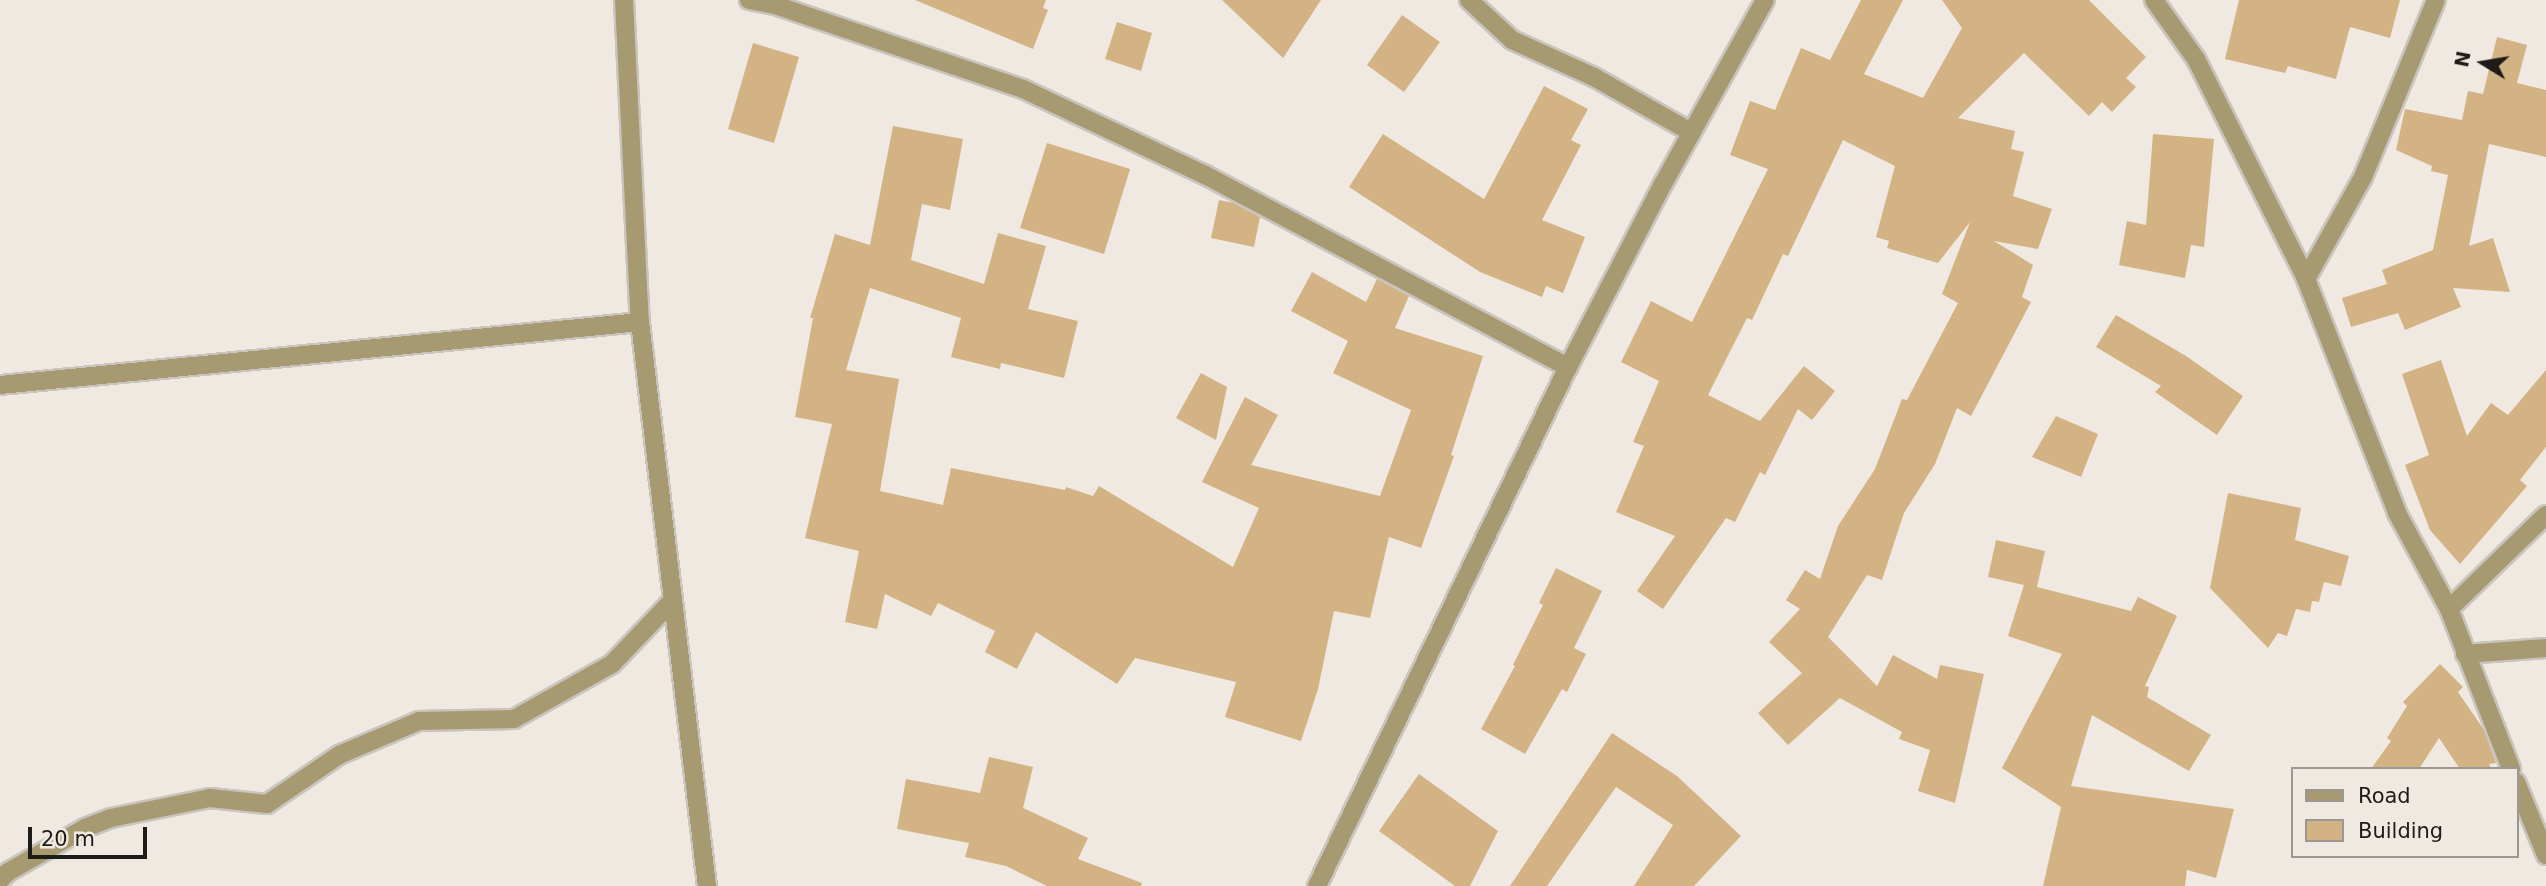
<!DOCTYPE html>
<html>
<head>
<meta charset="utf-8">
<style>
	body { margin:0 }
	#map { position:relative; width:2546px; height:886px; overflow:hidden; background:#efe9e2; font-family:"DejaVu Sans",sans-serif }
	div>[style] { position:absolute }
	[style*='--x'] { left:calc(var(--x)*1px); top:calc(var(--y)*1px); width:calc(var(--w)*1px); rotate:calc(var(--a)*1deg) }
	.building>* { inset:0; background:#d3b384 }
	.roads { filter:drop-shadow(2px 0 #c9c4be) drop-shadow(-2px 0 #c9c4be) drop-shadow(0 2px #c9c4be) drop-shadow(0 -2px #c9c4be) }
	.minor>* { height:18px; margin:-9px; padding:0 9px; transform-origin:9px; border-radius:9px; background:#a79a70 }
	span { translate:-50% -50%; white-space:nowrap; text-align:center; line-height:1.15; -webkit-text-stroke:7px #efe9e2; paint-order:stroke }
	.legend { position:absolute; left:2291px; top:767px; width:228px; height:91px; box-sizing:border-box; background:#efe9e2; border:2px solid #9b9792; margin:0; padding:9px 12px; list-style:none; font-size:21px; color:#1e1c19 }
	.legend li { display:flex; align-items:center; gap:14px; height:35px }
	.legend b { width:35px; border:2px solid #9b9792 }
	.north { position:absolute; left:2448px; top:28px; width:70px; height:70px; -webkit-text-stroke:5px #efe9e2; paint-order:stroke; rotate:281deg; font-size:19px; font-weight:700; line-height:28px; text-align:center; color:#1e1c19 }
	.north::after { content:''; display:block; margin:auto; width:24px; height:32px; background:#1e1c19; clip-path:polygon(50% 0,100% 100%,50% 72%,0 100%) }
	.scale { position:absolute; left:28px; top:827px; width:119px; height:32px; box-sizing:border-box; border:4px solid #1e1c19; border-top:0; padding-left:9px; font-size:21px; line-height:24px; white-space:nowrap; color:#1e1c19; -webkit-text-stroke:5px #efe9e2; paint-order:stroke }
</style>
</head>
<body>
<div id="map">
	<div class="building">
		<div style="clip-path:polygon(915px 0,1046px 0,1043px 8px,1048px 10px,1033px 49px)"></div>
		<div style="clip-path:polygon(1222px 0,1321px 0,1283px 58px)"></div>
		<div style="clip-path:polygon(1861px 0,1903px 0,1864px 74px,1923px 98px,1962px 28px,1942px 0,2089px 0,2146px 57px,2126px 78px,2136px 87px,2112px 112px,2102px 102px,2089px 116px,2024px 53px,1958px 118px,2015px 131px,2011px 149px,2024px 152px,2013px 196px,2052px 209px,2038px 249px,1994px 241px,2033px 265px,2022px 297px,2031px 302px,1971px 416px,1957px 408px,1935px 464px,1904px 513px,1882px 580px,1867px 575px,1828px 637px,1877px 686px,1893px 655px,1937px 679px,1940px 665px,1984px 674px,1955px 803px,1918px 791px,1930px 750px,1899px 739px,1902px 732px,1840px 698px,1788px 745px,1758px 713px,1802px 673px,1769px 642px,1800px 609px,1786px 600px,1805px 570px,1820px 579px,1838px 526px,1875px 469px,1902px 399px,1907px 400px,1958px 303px,1942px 294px,1970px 222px,1938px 263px,1887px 248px,1889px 241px,1876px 237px,1895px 166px,1843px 140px,1788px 256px,1783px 254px,1752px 320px,1747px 318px,1708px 395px,1760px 421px,1804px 366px,1835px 391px,1812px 420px,1798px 409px,1765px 475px,1760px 472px,1735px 522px,1726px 518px,1663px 609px,1637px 591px,1675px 536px,1616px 512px,1644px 446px,1633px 442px,1659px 381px,1621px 362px,1651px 301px,1692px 322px,1768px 169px,1730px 155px,1750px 101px,1775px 110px,1801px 48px,1830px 60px)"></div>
		<div style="clip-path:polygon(2239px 0,2400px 0,2390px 38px,2350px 27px,2336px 79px,2288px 66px,2285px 73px,2225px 59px)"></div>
		<div style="clip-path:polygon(1402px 15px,1440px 42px,1404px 92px,1367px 65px)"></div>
		<div style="clip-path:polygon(1117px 22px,1152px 33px,1141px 71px,1105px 59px)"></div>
		<div style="clip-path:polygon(2497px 37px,2527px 45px,2517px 83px,2546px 90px,2546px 157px,2489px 144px,2469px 246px,2493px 238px,2510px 292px,2453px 288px,2461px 307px,2405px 330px,2398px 313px,2351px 327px,2342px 298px,2387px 284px,2382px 270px,2433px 250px,2448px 175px,2431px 171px,2432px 166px,2396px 150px,2405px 109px,2462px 120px,2468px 91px,2483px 94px)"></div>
		<div style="clip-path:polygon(753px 43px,799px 57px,774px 143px,728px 129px)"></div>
		<div style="clip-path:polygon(1544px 86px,1588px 109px,1571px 140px,1581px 145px,1542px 220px,1585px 237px,1563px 293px,1546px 286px,1542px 297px,1480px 272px,1349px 187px,1383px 134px,1484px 199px)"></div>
		<div style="clip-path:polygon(893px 126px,963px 139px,950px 210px,922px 204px,911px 260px,984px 284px,998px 233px,1046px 246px,1028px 309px,1078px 321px,1064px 378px,1001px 363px,1000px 369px,951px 357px,961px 318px,870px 288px,846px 370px,899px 379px,880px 491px,943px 505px,951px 468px,1065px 490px,1066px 487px,1093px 496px,1099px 486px,1233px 567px,1259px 508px,1202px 482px,1245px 397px,1278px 415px,1251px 465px,1380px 496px,1411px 410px,1333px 373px,1348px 341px,1291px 311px,1312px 272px,1366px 302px,1377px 279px,1409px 296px,1395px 328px,1483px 356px,1451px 455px,1454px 456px,1421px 548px,1389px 537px,1370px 618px,1334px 611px,1318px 689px,1301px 741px,1225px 717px,1236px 682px,1135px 658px,1117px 684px,1036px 632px,1017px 669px,985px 652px,995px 631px,938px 603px,931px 616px,885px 594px,877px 629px,845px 622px,859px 551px,805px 538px,832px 424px,795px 417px,813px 318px,810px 318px,835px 234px,870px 245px)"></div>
		<div style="clip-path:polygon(2153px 134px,2214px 139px,2204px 247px,2191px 245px,2185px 278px,2119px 265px,2127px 221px,2146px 225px)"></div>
		<div style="clip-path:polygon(1047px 143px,1130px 169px,1104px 254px,1020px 228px)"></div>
		<div style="clip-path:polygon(1219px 200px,1234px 203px,1260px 217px,1254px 247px,1211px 238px)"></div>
		<div style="clip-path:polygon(2116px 315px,2186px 356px,2243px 396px,2217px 435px,2155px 392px,2161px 386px,2096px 347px)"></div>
		<div style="clip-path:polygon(2441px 360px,2467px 436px,2491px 403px,2508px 415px,2546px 370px,2546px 447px,2520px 480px,2527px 486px,2460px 564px,2430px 530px,2405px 465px,2429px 455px,2402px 374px)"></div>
		<div style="clip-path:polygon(1201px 373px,1227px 387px,1216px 440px,1176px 418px)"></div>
		<div style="clip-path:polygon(2056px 416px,2098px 434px,2081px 477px,2032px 457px)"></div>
		<div style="clip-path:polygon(2228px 493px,2301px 508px,2295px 540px,2349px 556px,2341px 586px,2324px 582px,2319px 602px,2312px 601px,2310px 612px,2296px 609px,2287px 636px,2278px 633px,2268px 648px,2210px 588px)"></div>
		<div style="clip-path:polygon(1996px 540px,2045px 551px,2037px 587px,2131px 611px,2138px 597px,2177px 616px,2145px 686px,2149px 687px,2147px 697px,2211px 735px,2189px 771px,2092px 715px,2071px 786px,2234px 809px,2216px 878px,2187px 870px,2185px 886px,2043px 886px,2061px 807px,2002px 768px,2062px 654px,2008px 636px,2024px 585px,1988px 577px)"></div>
		<div style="clip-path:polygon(1556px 568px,1602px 591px,1574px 648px,1586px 654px,1567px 692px,1562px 689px,1525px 754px,1481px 729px,1515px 666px,1513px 665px,1543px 605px,1539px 603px)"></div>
		<div style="clip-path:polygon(2440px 664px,2463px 687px,2458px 692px,2484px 730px,2496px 763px,2489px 764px,2492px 769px,2460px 769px,2439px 738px,2419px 769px,2371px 769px,2391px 741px,2387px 738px,2407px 706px,2403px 702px)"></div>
		<div style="clip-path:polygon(1612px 733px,1677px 776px,1741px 836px,1694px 886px,1634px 886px,1673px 825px,1616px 787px,1547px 886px,1510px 886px)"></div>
		<div style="clip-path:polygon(989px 757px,1033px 767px,1023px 808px,1088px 838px,1078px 859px,1142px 883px,1141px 886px,1047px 886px,1006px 866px,965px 857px,969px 843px,897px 829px,906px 779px,980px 793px)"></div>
		<div style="clip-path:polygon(1419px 774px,1498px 831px,1470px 886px,1455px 886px,1379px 831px)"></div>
	</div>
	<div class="roads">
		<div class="minor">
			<div style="--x:624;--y:0;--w:322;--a:87.2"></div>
			<div style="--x:640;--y:322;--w:568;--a:83.23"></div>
			<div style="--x:749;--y:0;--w:26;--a:11"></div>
			<div style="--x:775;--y:5;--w:262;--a:18.7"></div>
			<div style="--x:1023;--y:89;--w:201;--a:25.3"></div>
			<div style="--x:1205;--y:175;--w:411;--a:27.9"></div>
			<div style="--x:1469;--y:0;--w:59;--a:42.9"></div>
			<div style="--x:1512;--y:40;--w:90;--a:24.3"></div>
			<div style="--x:1594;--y:77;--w:112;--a:29.6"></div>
			<div style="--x:2154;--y:0;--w:72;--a:54.6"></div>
			<div style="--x:2196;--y:59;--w:246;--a:63.4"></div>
			<div style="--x:2306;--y:279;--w:251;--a:68.7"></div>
			<div style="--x:2397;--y:513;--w:109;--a:61.6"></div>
			<div style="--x:2449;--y:609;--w:172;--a:68.8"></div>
			<div style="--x:2306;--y:279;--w:117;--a:-60.8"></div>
			<div style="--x:2363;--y:177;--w:191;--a:-67.6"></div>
			<div style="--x:0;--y:385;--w:643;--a:-5.62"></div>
			<div style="--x:2449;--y:609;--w:135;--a:-44.1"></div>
			<div style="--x:2465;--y:654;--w:81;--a:-4.2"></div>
			<div style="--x:2516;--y:782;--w:79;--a:67.7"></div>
			<div style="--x:0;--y:880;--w:11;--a:-45"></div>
			<div style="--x:8;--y:872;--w:89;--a:-29.7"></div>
			<div style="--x:85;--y:828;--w:28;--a:-21"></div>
			<div style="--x:111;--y:818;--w:101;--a:-11.4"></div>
			<div style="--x:210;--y:798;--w:57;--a:6"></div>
			<div style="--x:267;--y:804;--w:87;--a:-34.2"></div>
			<div style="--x:339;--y:755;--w:87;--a:-23"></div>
			<div style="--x:419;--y:721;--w:95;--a:-1.2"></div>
			<div style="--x:514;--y:719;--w:112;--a:-29.3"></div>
			<div style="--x:612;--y:664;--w:88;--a:-46.4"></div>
			<div style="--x:1317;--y:886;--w:577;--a:-64.19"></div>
			<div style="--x:1568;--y:367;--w:206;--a:-62.6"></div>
			<div style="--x:1663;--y:184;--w:210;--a:-61"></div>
		</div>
	</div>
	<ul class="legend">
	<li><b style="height:9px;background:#a79a70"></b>Road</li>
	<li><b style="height:19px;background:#d3b384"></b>Building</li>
	</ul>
	<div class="north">N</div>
	<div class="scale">20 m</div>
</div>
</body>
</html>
